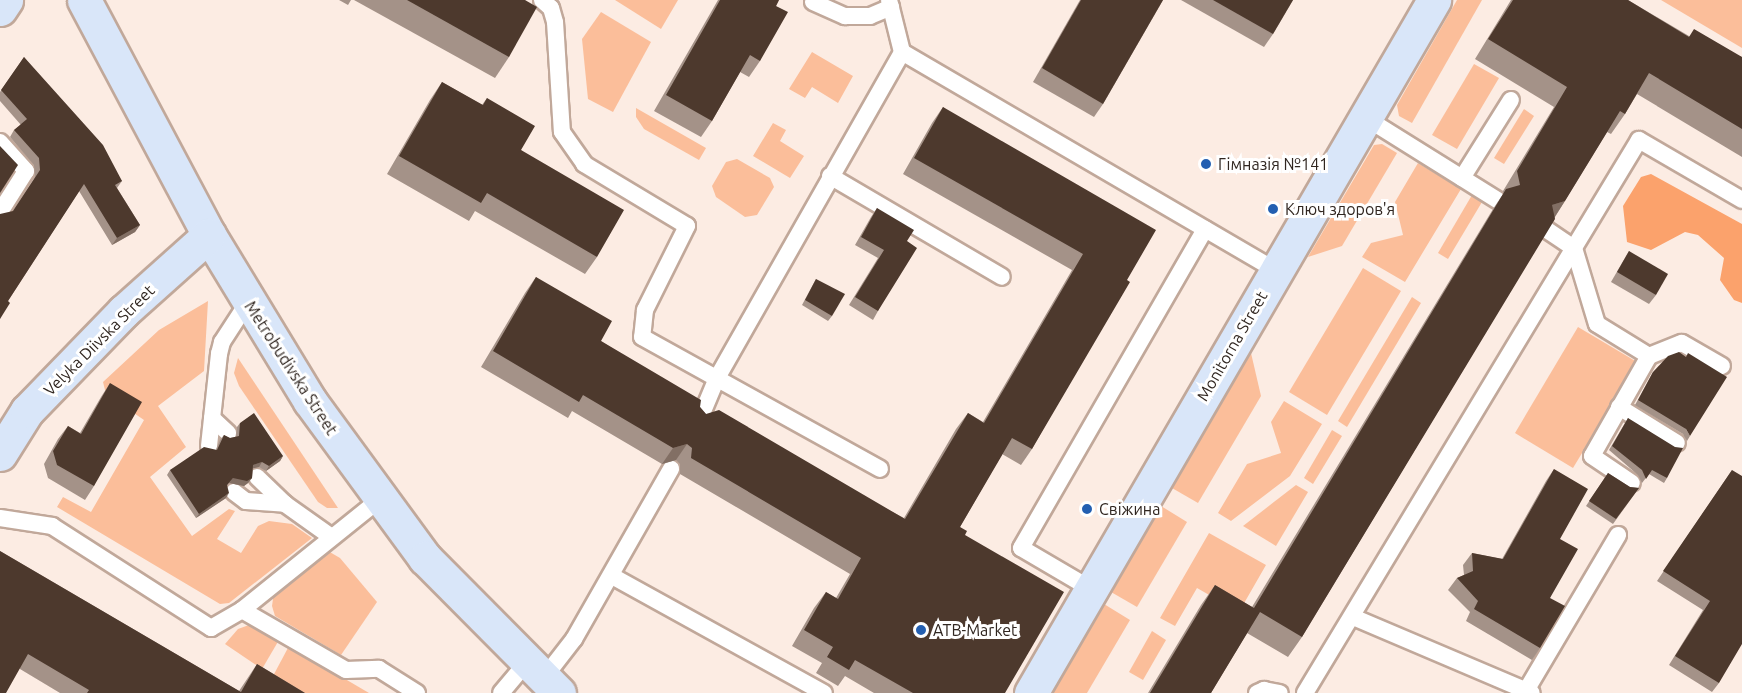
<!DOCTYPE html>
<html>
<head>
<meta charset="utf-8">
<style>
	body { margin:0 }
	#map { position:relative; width:1742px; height:693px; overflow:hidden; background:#fcece3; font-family:Ubuntu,sans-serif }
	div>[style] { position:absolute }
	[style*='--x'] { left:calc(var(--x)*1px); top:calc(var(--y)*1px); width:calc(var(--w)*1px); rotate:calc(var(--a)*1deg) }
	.green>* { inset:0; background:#fbbe9a }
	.forest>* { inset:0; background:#fba26c }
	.roads { filter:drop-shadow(2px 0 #c1a89a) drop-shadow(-2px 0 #c1a89a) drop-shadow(0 2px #c1a89a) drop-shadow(0 -2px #c1a89a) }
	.lane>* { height:16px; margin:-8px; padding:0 8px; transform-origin:8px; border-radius:8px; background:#fff }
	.secondary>* { height:33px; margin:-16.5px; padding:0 16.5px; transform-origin:16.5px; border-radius:16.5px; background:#d9e6f9 }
	.wall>* { inset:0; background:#a49288 }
	.shaded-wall>* { inset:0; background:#826f64 }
	.building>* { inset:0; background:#4d392d }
	.dots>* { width:16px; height:16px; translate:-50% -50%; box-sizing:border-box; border:3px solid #fff; border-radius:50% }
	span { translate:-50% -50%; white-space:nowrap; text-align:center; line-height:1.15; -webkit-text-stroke:6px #fff; paint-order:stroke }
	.poi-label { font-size:16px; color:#302620 }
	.left { translate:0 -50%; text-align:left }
	.street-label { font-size:16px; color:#302620 }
</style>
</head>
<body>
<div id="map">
	<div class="green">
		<div style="clip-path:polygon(615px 0,678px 0,661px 29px)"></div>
		<div style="clip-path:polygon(1457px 0,1482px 0,1412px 123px,1399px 116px,1397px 105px)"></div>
		<div style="clip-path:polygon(1661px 0,1742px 0,1742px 48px)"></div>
		<div style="clip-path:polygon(601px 12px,651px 42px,613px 112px,588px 99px,582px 39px)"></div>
		<div style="clip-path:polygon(812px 52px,853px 76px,838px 103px,812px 87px,805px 98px,789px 89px)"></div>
		<div style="clip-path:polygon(1474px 64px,1499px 78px,1457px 149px,1432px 135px)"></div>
		<div style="clip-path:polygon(636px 108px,706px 148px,699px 160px,644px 129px,636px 117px)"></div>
		<div style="clip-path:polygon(1524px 109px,1534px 116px,1504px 164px,1494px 158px)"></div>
		<div style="clip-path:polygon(773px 123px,786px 130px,780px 141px,804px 156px,790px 178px,753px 156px)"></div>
		<div style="clip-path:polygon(1382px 144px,1397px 153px,1342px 246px,1308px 257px,1374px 145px)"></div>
		<div style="clip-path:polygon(737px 159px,770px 178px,774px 187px,757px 215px,745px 217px,716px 197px,712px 186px,726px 162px)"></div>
		<div style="clip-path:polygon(1418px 163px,1461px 189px,1405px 282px,1362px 257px,1371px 243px,1403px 235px,1395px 202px)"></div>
		<div style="clip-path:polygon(1472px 195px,1482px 202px,1448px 259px,1438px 253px)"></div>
		<div style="clip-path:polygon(1363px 268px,1401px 291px,1327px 415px,1289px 392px)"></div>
		<div style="clip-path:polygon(1412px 297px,1421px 303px,1347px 427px,1338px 421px)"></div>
		<div style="clip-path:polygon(208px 301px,204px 371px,158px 406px,186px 447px,150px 477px,192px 536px,229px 509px,235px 511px,217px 539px,241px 553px,258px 526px,269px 521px,292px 524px,312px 538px,229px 603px,220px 604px,57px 507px,63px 497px,91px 512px,144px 420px,106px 394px,103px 382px,159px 330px)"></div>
		<div style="clip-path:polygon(1578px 327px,1637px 362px,1573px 468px,1515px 433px)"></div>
		<div style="clip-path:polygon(1251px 353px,1261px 396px,1198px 503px,1172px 488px)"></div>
		<div style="clip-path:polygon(238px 358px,338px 508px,327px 508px,318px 502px,239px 386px,234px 373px)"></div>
		<div style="clip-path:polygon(1284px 401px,1322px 424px,1290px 476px,1231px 521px,1218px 513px,1247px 464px,1281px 453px,1271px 422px)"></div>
		<div style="clip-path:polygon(1332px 430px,1342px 436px,1313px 484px,1304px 478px)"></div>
		<div style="clip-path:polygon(1296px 485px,1308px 492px,1276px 546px,1243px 526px)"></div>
		<div style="clip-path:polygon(1161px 506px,1187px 522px,1137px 607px,1111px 592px)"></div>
		<div style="clip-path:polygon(1209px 533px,1266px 565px,1239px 612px,1197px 588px,1175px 626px,1160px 618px)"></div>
		<div style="clip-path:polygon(328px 551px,340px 558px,377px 602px,341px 655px,275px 616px,272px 606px,274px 592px)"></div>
		<div style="clip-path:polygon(1104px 604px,1130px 620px,1087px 693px,1051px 693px)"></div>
		<div style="clip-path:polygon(249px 625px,279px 640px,262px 669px,225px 644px,238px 629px)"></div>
		<div style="clip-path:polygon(1152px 631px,1166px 640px,1143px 680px,1129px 672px)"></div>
		<div style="clip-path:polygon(289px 646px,369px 693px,302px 693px,273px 676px)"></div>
	</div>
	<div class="forest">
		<div style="clip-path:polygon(1651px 174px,1742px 224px,1742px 303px,1734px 300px,1720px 280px,1724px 258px,1698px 235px,1685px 232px,1651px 250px,1627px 242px,1623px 206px,1641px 177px)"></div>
	</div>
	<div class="roads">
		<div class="lane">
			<div style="--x:542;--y:0;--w:12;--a:42"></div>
			<div style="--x:551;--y:8;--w:15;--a:74"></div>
			<div style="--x:555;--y:22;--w:110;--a:86.4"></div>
			<div style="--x:562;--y:132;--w:39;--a:55"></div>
			<div style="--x:584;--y:164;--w:120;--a:31"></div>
			<div style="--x:687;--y:226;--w:94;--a:116.6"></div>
			<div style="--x:645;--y:310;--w:27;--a:96"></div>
			<div style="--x:642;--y:337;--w:272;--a:29"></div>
			<div style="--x:813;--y:2;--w:35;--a:24"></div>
			<div style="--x:845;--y:16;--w:25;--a:0"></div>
			<div style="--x:870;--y:16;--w:23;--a:-23"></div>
			<div style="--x:902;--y:52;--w:434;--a:30.3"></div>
			<div style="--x:1366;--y:118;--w:155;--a:32"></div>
			<div style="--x:0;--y:142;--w:39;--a:48"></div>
			<div style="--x:26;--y:171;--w:49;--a:122.4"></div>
			<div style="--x:830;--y:176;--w:199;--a:30.4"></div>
			<div style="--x:1462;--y:178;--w:92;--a:-57.9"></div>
			<div style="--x:1547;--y:230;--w:32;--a:34"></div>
			<div style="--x:1574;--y:248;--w:79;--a:73.2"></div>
			<div style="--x:1597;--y:324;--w:61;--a:31.6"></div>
			<div style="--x:1649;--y:356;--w:115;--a:119.7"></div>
			<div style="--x:1592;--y:456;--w:48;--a:34"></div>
			<div style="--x:1649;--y:356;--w:35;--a:-22"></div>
			<div style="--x:1682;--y:343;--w:46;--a:29.9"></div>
			<div style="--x:1619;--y:407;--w:68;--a:31.8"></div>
			<div style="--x:212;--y:418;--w:22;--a:43"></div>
			<div style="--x:699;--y:421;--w:47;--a:-67.3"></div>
			<div style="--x:717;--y:378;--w:375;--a:-60.4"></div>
			<div style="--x:902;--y:52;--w:54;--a:-104"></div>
			<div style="--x:209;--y:446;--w:93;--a:-83.8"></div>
			<div style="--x:219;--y:354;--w:12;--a:-76"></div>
			<div style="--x:222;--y:342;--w:48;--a:-57"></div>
			<div style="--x:257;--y:477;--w:39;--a:44"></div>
			<div style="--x:285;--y:504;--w:55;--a:35.4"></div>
			<div style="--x:234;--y:492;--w:15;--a:37"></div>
			<div style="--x:246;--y:501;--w:39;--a:4"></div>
			<div style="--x:0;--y:518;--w:53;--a:8.7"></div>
			<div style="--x:52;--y:526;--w:189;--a:32.7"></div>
			<div style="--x:211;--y:628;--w:36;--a:-30"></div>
			<div style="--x:242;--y:610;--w:176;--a:-38.8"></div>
			<div style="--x:612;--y:576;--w:242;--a:28.9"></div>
			<div style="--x:1091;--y:589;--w:81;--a:-149.6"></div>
			<div style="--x:1021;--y:548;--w:368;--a:-60"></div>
			<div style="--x:242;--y:610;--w:120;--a:30"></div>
			<div style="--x:346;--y:670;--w:33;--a:-2"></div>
			<div style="--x:379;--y:669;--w:45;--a:32.3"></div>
			<div style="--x:1353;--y:617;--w:194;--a:23"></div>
			<div style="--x:543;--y:679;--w:51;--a:-52.2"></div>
			<div style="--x:574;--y:639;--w:196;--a:-60.3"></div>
			<div style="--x:1527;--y:689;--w:179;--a:-59.4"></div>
			<div style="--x:501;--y:693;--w:39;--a:-50"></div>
			<div style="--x:1257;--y:693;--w:8;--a:-23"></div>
			<div style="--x:1264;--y:690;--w:16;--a:11"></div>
			<div style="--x:1305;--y:693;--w:646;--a:-58.87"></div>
			<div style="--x:1639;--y:140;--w:119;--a:30.2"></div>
		</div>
		<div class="secondary">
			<div style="--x:84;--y:0;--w:266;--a:62"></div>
			<div style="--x:209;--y:235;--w:194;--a:58.7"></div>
			<div style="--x:310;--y:401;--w:195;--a:53.8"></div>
			<div style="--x:425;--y:558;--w:190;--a:45.2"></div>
			<div style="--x:0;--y:9;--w:11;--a:-56"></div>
			<div style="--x:0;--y:454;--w:51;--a:-57.9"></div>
			<div style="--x:27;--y:411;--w:139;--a:-45.9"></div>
			<div style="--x:124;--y:311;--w:114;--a:-41.8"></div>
			<div style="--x:1031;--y:693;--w:802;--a:-59.82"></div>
		</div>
	</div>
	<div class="wall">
		<div style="clip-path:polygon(339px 0,351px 0,348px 5px)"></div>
		<div style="clip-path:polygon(354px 0,525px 0,509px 57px,495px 78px)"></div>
		<div style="clip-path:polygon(718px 0,779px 0,776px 6px,760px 61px,749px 77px,740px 72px,712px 121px,701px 137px,654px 111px)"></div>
		<div style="clip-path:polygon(1080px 0,1163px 0,1103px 104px,1094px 117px,1033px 82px)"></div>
		<div style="clip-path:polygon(1181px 0,1293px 0,1273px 34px,1264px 47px)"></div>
		<div style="clip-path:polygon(1511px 0,1628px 0,1689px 36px,1742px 57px,1742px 157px,1637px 94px,1625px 114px,1611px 134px,1607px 132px,1555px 217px,1302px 637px,1288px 657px,1247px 633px,1211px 693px,1148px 693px,1201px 605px,1215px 585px,1252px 607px,1493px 209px,1503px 194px,1503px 191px,1554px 107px,1475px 59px)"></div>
		<div style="clip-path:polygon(24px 57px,122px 181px,117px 188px,140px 225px,135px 232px,112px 245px,79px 191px,8px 301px,0 319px,13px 211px,35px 177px,34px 165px,10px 137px,14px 130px,21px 125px,0 101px,0 92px)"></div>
		<div style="clip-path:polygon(442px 82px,482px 105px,487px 98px,521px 150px,597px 257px,585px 274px,475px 211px,469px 221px,387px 174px,430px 100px)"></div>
		<div style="clip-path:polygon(943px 107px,1127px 280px,1032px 449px,1021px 465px,1002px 454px,960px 527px,965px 535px,1005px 693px,874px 693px,845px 676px,838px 686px,816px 673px,822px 663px,792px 646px,814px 608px,826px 592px,836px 598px,850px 574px,680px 474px,680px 464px,676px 460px,662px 464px,572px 411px,568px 418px,481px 367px,525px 293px,536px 277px,601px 341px,700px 407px,706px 414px,904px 518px,956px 429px,968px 413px,983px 422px,1072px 270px,903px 174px,932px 123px)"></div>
		<div style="clip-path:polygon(877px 208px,907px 241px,878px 311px,873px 320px,849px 305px,878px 258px,855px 245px,871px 217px)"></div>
		<div style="clip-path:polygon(1629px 251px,1656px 295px,1649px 304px,1611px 282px)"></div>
		<div style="clip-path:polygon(816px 279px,832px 316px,828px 321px,802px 305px)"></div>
		<div style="clip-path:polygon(1653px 372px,1690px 436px,1687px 441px,1683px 434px,1635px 405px)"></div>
		<div style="clip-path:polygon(110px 383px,94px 486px,85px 500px,48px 478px,44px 464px,58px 439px,68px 426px,80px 433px,101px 397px)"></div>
		<div style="clip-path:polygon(1628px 418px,1667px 478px,1664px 483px,1649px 474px,1642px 483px,1638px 475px,1609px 450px)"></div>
		<div style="clip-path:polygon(240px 423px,283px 456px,280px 461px,266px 471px,259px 467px,253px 468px,252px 478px,248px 483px,244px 486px,229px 483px,227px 486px,226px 498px,196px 518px,167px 475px,170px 470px,216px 450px,220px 440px,224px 435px,230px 438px,236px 437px,237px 427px)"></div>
		<div style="clip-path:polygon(1554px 469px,1560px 539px,1550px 598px,1540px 648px,1532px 660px,1466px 621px,1470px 612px,1448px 590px,1457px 578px,1464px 575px,1463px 565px,1472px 553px,1502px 559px,1546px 481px)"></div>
		<div style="clip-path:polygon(1732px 470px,1719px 683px,1712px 692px,1669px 665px,1703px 610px,1657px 581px)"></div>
		<div style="clip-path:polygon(1608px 473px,1630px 487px,1639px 488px,1613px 524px,1586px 506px)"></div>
		<div style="clip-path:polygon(0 551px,239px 691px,257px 664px,305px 693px,60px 693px,20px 669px)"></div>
	</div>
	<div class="shaded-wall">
		<div style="clip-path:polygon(1565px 201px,1552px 221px,1552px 205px)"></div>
		<div style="clip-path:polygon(140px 225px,135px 232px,112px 245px,117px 238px)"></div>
		<div style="clip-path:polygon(687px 444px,676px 460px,662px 464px,673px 448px)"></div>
		<div style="clip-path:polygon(283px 456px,280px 461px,266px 471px,269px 466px)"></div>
		<div style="clip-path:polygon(262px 462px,259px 467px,250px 469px,253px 465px)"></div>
		<div style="clip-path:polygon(233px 478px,252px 478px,248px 483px,244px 486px,229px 483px)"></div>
		<div style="clip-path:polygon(229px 493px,226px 498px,196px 518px,199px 514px)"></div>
	</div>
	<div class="building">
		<div style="clip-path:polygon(407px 0,525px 0,537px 7px,509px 57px)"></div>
		<div style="clip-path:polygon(720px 0,779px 0,776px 6px,788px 12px,760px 61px,750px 55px,712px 121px,666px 95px)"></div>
		<div style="clip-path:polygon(1081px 0,1163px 0,1103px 104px,1042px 68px)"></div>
		<div style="clip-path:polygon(1213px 0,1293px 0,1273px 34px)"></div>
		<div style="clip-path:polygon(1513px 0,1628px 0,1689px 37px,1694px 29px,1742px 57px,1742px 129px,1649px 73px,1625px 114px,1620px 111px,1565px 201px,1552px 205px,1555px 219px,1302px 637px,1260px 612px,1211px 693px,1150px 693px,1215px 585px,1254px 608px,1506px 189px,1520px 185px,1517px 171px,1567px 87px,1488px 39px)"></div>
		<div style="clip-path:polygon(24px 57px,103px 145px,122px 181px,115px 185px,140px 225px,117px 238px,84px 184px,8px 301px,10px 303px,0 319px,0 214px,13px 211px,40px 170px,39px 158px,14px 130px,27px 119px,1px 90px)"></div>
		<div style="clip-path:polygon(442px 82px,483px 105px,487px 98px,535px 126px,521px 150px,624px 210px,597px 257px,487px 193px,481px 203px,399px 156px)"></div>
		<div style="clip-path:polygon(943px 107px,1156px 230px,1127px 280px,1130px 282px,1032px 449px,1012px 438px,960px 527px,967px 531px,965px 535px,1064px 592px,1005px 693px,913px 693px,855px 660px,849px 670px,827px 657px,833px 647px,804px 630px,826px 592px,838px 599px,861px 558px,691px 458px,692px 448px,687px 444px,673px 448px,583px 395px,579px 402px,493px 351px,536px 277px,612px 321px,601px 341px,701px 400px,700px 407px,706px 414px,719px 410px,905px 519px,968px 413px,984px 423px,1083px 254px,914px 158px)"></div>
		<div style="clip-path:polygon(0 146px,18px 165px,0 193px)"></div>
		<div style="clip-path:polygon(877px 208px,914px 230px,907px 241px,917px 248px,878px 311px,855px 297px,884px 250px,861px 237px)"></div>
		<div style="clip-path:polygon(1629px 251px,1668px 274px,1656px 295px,1617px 272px)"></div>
		<div style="clip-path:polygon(816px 279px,845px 294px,832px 316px,805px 300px)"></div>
		<div style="clip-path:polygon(1679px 352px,1686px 357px,1688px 353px,1727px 377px,1690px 436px,1686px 429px,1638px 400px,1653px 372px,1668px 356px)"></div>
		<div style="clip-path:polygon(110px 383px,142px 402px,94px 486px,57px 465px,53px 451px,68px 426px,81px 434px)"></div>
		<div style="clip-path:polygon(254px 413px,283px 456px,269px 466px,262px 462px,253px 465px,252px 478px,247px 481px,233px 478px,227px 485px,229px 493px,199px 514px,170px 470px,204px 447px,217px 450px,224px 435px,230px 438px,239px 436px,240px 423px)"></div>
		<div style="clip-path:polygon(1628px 418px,1675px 447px,1683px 448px,1667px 478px,1652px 470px,1646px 479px,1642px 470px,1612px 446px)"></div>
		<div style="clip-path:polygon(1554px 469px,1588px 489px,1560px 539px,1578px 549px,1550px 598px,1565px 606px,1540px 648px,1474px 609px,1478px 601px,1457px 578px,1473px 571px,1472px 553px,1503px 559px)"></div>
		<div style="clip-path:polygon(1732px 470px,1742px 476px,1742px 644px,1719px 683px,1675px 656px,1710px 601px,1663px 571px)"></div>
		<div style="clip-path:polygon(1608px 473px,1630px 487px,1639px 488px,1616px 519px,1589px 501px)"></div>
		<div style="clip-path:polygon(0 551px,241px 692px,257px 664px,305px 693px,87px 693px,89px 690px,28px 654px,6px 693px,0 693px)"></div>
	</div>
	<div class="dots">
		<div style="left:1206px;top:164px;background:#235fb1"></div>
		<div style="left:1273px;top:209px;background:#235fb1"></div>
		<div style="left:1087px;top:509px;background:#235fb1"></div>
		<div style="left:921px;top:630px;background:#235fb1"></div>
	</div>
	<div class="poi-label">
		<span class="left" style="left:1218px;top:164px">Гімназія №141</span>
		<span class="left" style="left:1285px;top:209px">Ключ здоров'я</span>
		<span class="left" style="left:1099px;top:509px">Свіжина</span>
		<span class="left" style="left:933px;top:630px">ATB-Market</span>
	</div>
	<div class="street-label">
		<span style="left:99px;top:340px;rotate:-45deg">Velyka Diivska Street</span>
		<span style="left:1232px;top:346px;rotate:-60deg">Monitorna Street</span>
		<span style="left:291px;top:368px;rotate:57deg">Metrobudivska Street</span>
	</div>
</div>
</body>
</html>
